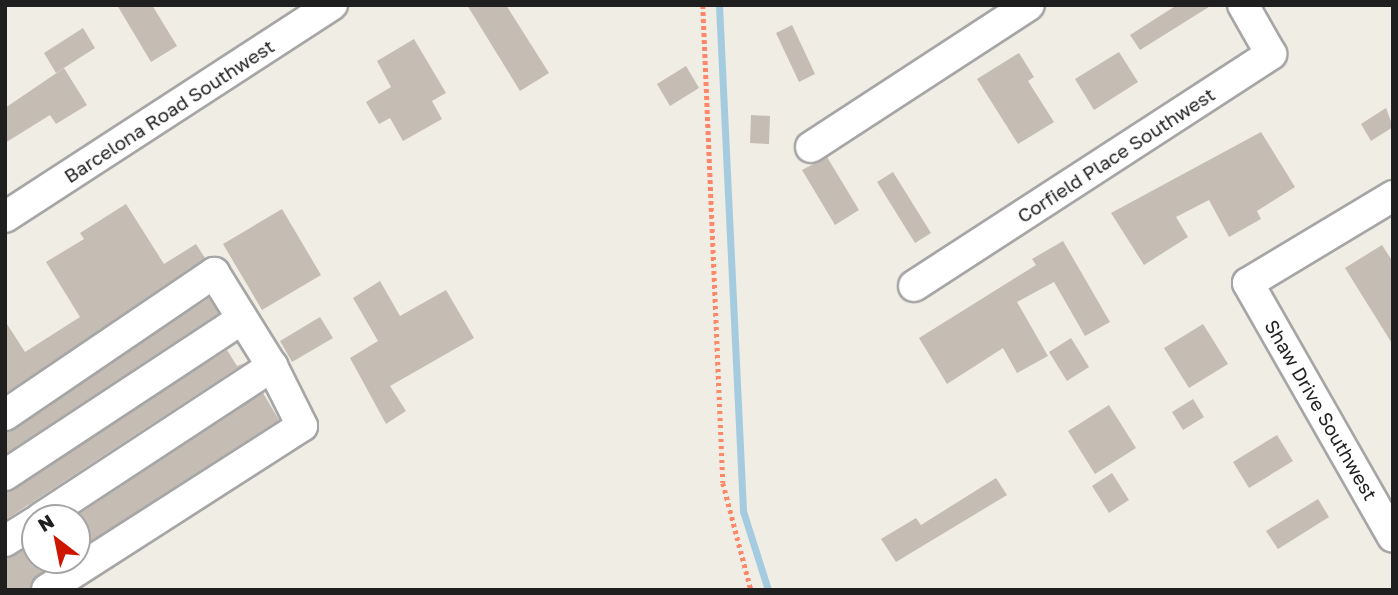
<!DOCTYPE html>
<html>
<head>
<meta charset="utf-8">
<style>
	body { margin:0 }
	#map { position:relative; width:1398px; height:595px; overflow:hidden; background:#f0ede4; font-family:"Golos Text",sans-serif }
	div>[style] { position:absolute }
	[style*='--x'] { left:calc(var(--x)*1px); top:calc(var(--y)*1px); width:calc(var(--w)*1px); rotate:calc(var(--a)*1deg) }
	.stream>* { height:7px; margin:-3.5px; padding:0 3.5px; transform-origin:3.5px; border-radius:3.5px; background:#a4cbdf }
	.building>* { inset:0; background:#c5bcb4 }
	.path>* { height:4.5px; margin-top:-2.25px; transform-origin:0; background:repeating-linear-gradient(90deg,#fd8768 0 3.5px,transparent 0 7px) }
	.roads { filter:drop-shadow(2px 0 #a6a6a6) drop-shadow(-2px 0 #a6a6a6) drop-shadow(0 2px #a6a6a6) drop-shadow(0 -2px #a6a6a6) }
	.minor>* { height:30px; margin:-15px; padding:0 15px; transform-origin:15px; border-radius:15px; background:#fff }
	span { translate:-50% -50%; white-space:nowrap; text-align:center; line-height:1.15; -webkit-text-stroke:5px #fff; paint-order:stroke }
	.street-label { font-size:19px; color:#1f1f1f }
	.frame { position:absolute; inset:0; border:7px solid #1f1f1f; pointer-events:none }
	.north { position:absolute; left:21px; top:504px; width:70px; height:70px; box-sizing:border-box; background:#fff; border:2px solid #a5a5a5; border-radius:50%; rotate:328deg; font-size:19px; font-weight:700; line-height:28px; text-align:center; color:#1f1f1f }
	.north::after { content:''; display:block; margin:auto; width:24px; height:32px; background:#cd1500; clip-path:polygon(50% 0,100% 100%,50% 72%,0 100%) }
</style>
</head>
<body>
<div id="map">
	<div class="stream">
		<div style="--x:719;--y:5;--w:507;--a:87.28"></div>
		<div style="--x:743;--y:511;--w:83;--a:72.4"></div>
	</div>
	<div class="building">
		<div style="clip-path:polygon(117px 5px,152px 5px,177px 46px,151px 62px)"></div>
		<div style="clip-path:polygon(467px 5px,506px 5px,549px 73px,520px 91px)"></div>
		<div style="clip-path:polygon(1177px 5px,1212px 5px,1140px 50px,1130px 35px)"></div>
		<div style="clip-path:polygon(792px 25px,815px 74px,799px 82px,776px 33px)"></div>
		<div style="clip-path:polygon(83px 28px,95px 48px,56px 73px,44px 53px)"></div>
		<div style="clip-path:polygon(414px 39px,446px 93px,432px 101px,442px 119px,403px 141px,390px 118px,379px 124px,366px 102px,391px 87px,377px 61px)"></div>
		<div style="clip-path:polygon(1119px 52px,1138px 82px,1094px 110px,1075px 79px)"></div>
		<div style="clip-path:polygon(1019px 53px,1034px 77px,1028px 81px,1054px 122px,1018px 144px,977px 79px)"></div>
		<div style="clip-path:polygon(686px 66px,699px 88px,670px 106px,657px 84px)"></div>
		<div style="clip-path:polygon(64px 68px,87px 105px,56px 124px,50px 115px,5px 143px,5px 108px)"></div>
		<div style="clip-path:polygon(1386px 108px,1393px 127px,1371px 141px,1361px 124px)"></div>
		<div style="clip-path:polygon(751px 115px,770px 116px,769px 144px,750px 143px)"></div>
		<div style="clip-path:polygon(1261px 132px,1295px 187px,1257px 211px,1261px 219px,1229px 237px,1209px 200px,1176px 217px,1188px 237px,1144px 265px,1111px 213px)"></div>
		<div style="clip-path:polygon(827px 157px,859px 210px,835px 225px,802px 170px)"></div>
		<div style="clip-path:polygon(893px 172px,931px 233px,915px 243px,877px 182px)"></div>
		<div style="clip-path:polygon(126px 204px,164px 264px,196px 244px,205px 258px,5px 394px,5px 321px,25px 352px,80px 317px,46px 262px,84px 239px,80px 233px)"></div>
		<div style="clip-path:polygon(282px 209px,321px 275px,262px 310px,223px 244px)"></div>
		<div style="clip-path:polygon(1063px 241px,1110px 322px,1085px 336px,1054px 282px,1017px 302px,1048px 356px,1017px 373px,1003px 348px,947px 384px,919px 338px,1036px 265px,1032px 259px)"></div>
		<div style="clip-path:polygon(1382px 245px,1393px 262px,1393px 345px,1345px 268px)"></div>
		<div style="clip-path:polygon(380px 281px,400px 316px,446px 290px,474px 338px,390px 386px,406px 411px,386px 424px,350px 358px,378px 341px,353px 298px)"></div>
		<div style="clip-path:polygon(209px 298px,219px 313px,5px 454px,5px 432px)"></div>
		<div style="clip-path:polygon(320px 317px,333px 338px,292px 362px,280px 341px)"></div>
		<div style="clip-path:polygon(1203px 324px,1228px 364px,1189px 388px,1164px 348px)"></div>
		<div style="clip-path:polygon(1071px 338px,1089px 367px,1067px 381px,1049px 352px)"></div>
		<div style="clip-path:polygon(227px 350px,237px 366px,245px 363px,5px 520px,5px 492px)"></div>
		<div style="clip-path:polygon(263px 393px,279px 420px,77px 550px,77px 518px,73px 518px)"></div>
		<div style="clip-path:polygon(1193px 399px,1204px 417px,1183px 430px,1172px 412px)"></div>
		<div style="clip-path:polygon(1109px 405px,1136px 448px,1095px 474px,1068px 431px)"></div>
		<div style="clip-path:polygon(1277px 435px,1293px 461px,1249px 488px,1233px 462px)"></div>
		<div style="clip-path:polygon(1112px 473px,1129px 500px,1109px 513px,1092px 486px)"></div>
		<div style="clip-path:polygon(996px 478px,1007px 495px,896px 562px,881px 539px,916px 518px,921px 525px)"></div>
		<div style="clip-path:polygon(1318px 499px,1329px 517px,1278px 549px,1266px 531px)"></div>
		<div style="clip-path:polygon(35px 543px,35px 560px,61px 560px,37px 576px,30px 590px,5px 590px,5px 558px)"></div>
	</div>
	<div class="path">
		<div style="--x:703;--y:5;--w:478;--a:87.6"></div>
		<div style="--x:723;--y:483;--w:111;--a:75.3"></div>
	</div>
	<div class="roads">
		<div class="minor">
			<div style="--x:811;--y:147;--w:260;--a:-33.1"></div>
			<div style="--x:1393;--y:196;--w:169;--a:149"></div>
			<div style="--x:1248;--y:283;--w:292;--a:60.3"></div>
			<div style="--x:5;--y:217;--w:390;--a:-33"></div>
			<div style="--x:914;--y:286;--w:426;--a:-33"></div>
			<div style="--x:1271;--y:54;--w:56;--a:-119.7"></div>
			<div style="--x:5;--y:415;--w:253;--a:-34.2"></div>
			<div style="--x:214;--y:273;--w:110;--a:58.1"></div>
			<div style="--x:272;--y:366;--w:67;--a:63.4"></div>
			<div style="--x:302;--y:426;--w:303;--a:147.3"></div>
			<div style="--x:5;--y:475;--w:284;--a:-33.4"></div>
			<div style="--x:41;--y:518;--w:277;--a:-33.3"></div>
			<div style="--x:5;--y:541;--w:36;--a:-32"></div>
		</div>
	</div>
	<div class="street-label">
		<span style="left:169px;top:111px;rotate:-33deg">Barcelona Road Southwest</span>
		<span style="left:1116px;top:155px;rotate:-33deg">Corfield Place Southwest</span>
		<span style="left:1321px;top:410px;rotate:60deg">Shaw Drive Southwest</span>
	</div>
	<div class="frame"></div>
	<div class="north">N</div>
</div>
</body>
</html>
